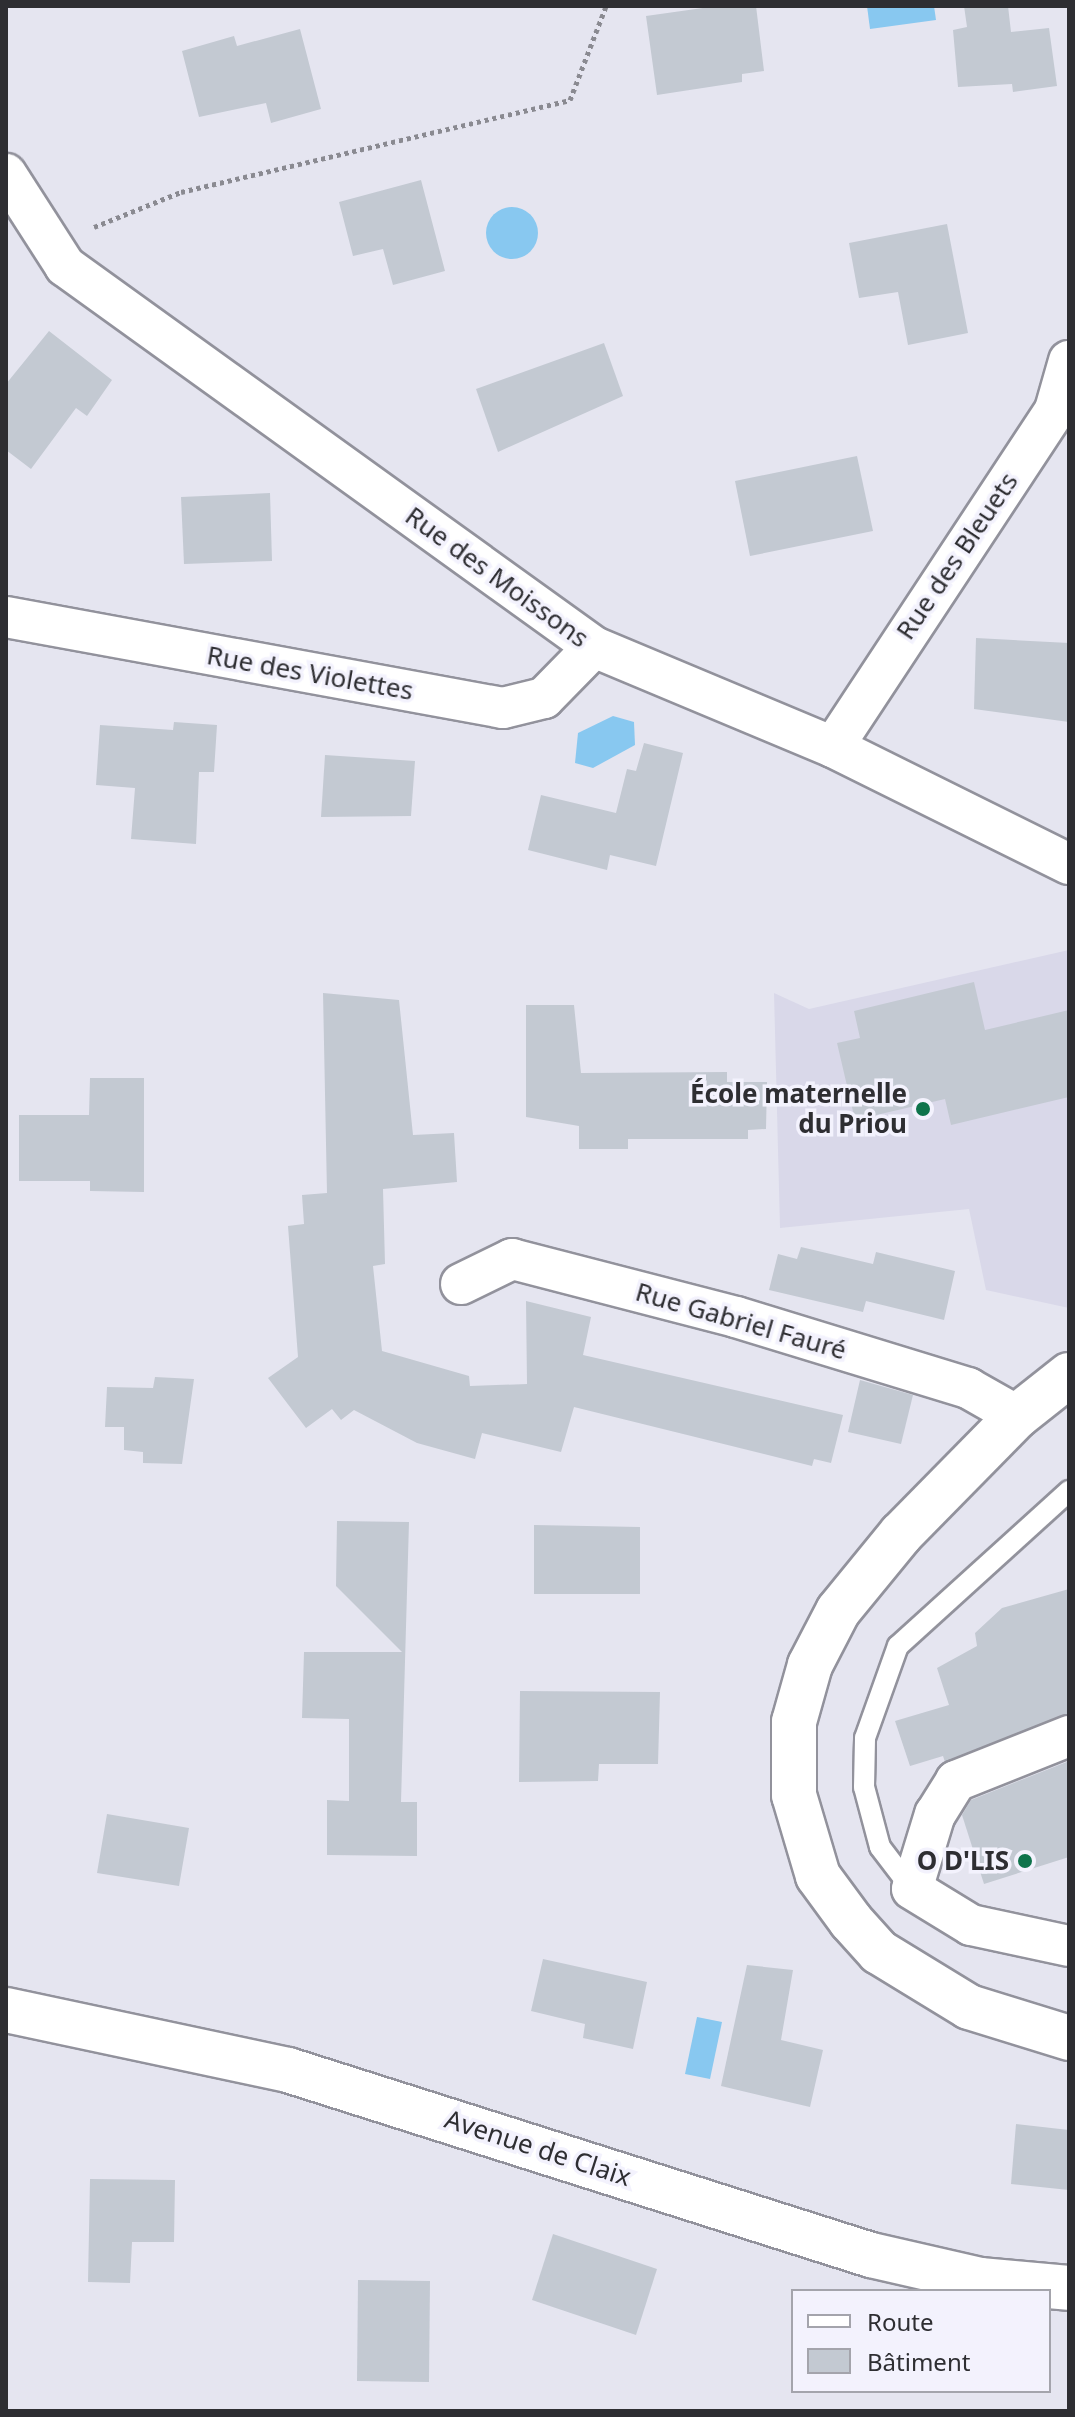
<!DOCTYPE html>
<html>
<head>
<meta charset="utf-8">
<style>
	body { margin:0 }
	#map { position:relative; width:1075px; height:2417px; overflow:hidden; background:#e5e5f0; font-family:"Noto Sans",sans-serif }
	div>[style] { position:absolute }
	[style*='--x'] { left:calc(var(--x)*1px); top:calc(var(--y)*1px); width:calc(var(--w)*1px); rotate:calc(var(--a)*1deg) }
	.built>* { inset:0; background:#d9d8e9 }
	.water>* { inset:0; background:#88c8f0 }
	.round { border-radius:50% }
	.building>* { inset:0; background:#c3c9d2 }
	.path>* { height:5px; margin-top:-2.5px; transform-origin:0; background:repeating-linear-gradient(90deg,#8a8a91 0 4px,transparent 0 8px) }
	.roads { filter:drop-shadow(2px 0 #92929c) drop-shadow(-2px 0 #92929c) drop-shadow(0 2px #92929c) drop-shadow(0 -2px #92929c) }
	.service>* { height:20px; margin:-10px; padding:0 10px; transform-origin:10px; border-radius:10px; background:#fff }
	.minor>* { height:40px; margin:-20px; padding:0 20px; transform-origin:20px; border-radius:20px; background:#fff }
	.secondary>* { height:44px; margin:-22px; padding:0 22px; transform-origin:22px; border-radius:22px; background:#fff }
	.dots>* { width:22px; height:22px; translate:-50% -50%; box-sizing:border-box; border:4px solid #f3f2fd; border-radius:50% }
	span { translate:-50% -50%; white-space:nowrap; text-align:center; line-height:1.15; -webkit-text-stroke:7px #f3f2fd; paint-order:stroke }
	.street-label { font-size:26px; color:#2e2e32 }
	.poi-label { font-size:26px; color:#2e2e32; font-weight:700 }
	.right { translate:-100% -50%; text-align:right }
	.frame { position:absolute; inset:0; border:8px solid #2e2e32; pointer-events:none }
	.legend { position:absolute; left:791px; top:2289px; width:260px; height:104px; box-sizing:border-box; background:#f3f2fd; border:2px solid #a4a4ac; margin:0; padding:10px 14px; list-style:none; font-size:24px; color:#2e2e32 }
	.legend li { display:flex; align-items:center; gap:16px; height:40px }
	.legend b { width:40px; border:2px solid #a4a4ac }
</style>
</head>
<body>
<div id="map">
	<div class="built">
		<div style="clip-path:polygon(1069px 950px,1069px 1308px,986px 1290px,969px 1209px,780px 1228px,774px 993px,809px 1009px)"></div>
	</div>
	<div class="water">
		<div style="clip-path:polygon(867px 6px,934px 6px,936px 20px,870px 29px)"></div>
		<div class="round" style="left:486px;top:207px;width:52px;height:52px"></div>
		<div style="clip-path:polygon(613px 716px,634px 722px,635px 745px,593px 768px,575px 763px,578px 733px)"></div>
		<div style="clip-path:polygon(697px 2017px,722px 2022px,710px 2079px,685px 2074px)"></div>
	</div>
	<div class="building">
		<div style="clip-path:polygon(717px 6px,756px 6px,764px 71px,742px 74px,742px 82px,657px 95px,646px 16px)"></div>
		<div style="clip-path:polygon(964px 6px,1008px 6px,1011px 32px,1049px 28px,1057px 86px,1013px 92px,1012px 84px,958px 87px,953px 30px,967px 27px)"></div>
		<div style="clip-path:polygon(300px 29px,321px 109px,271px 123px,266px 103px,199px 117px,182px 51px,234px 36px,237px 46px)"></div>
		<div style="clip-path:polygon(421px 180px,445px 271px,393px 285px,383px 249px,353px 256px,339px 202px)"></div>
		<div style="clip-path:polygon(947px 224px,968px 333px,908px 345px,898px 292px,859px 298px,849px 243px)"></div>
		<div style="clip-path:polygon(49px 331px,112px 380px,87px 416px,76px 408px,31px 469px,6px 450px,6px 384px)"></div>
		<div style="clip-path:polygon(604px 343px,623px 396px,498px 452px,476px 389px)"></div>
		<div style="clip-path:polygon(857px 456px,873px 531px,750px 556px,735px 481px)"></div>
		<div style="clip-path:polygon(270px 493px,272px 561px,184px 564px,181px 497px)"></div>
		<div style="clip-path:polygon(976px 638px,1069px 643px,1069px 722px,974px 709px)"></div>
		<div style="clip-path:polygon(174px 722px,217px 725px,214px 772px,199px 772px,196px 844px,131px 839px,135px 788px,96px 785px,100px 725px,173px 730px)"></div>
		<div style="clip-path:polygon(644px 743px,683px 753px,656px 866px,610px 855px,607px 870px,528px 850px,541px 795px,616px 813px,627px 769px,636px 771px)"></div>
		<div style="clip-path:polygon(325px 755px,415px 761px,411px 816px,321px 817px)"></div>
		<div style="clip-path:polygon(974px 982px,985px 1030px,1069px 1010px,1069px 1097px,951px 1125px,945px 1099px,855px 1120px,837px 1043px,860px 1038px,854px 1011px)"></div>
		<div style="clip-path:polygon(323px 993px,399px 1000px,413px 1135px,454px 1133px,457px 1182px,383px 1189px,385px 1264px,373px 1266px,382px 1351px,469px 1376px,470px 1386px,527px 1384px,526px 1301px,591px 1317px,583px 1355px,843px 1415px,831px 1463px,814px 1459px,812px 1466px,574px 1407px,561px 1452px,482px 1433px,475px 1459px,417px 1443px,354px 1410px,341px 1420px,332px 1409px,306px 1428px,268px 1378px,298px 1357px,288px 1226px,304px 1224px,302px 1195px,327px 1193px)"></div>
		<div style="clip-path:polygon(526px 1005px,574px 1005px,581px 1073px,727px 1072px,727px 1082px,767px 1082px,766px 1129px,748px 1130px,748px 1139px,628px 1139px,628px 1149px,579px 1149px,579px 1126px,526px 1117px)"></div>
		<div style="clip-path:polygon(90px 1078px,144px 1078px,144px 1192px,90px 1191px,90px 1181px,19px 1181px,19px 1115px,89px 1115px)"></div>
		<div style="clip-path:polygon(801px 1247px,873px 1264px,876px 1252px,955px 1271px,944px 1320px,866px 1301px,863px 1312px,769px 1290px,778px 1254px,797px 1259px)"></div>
		<div style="clip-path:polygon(155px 1377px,194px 1379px,182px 1464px,143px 1463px,143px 1452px,124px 1450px,124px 1427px,105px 1427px,107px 1387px,153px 1388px)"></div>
		<div style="clip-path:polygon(860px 1380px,913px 1395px,901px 1444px,848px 1432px)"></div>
		<div style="clip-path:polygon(337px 1521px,409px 1522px,401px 1802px,417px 1802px,417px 1856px,327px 1855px,327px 1800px,349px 1801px,349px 1719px,302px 1718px,304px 1652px,402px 1652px,336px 1586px)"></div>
		<div style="clip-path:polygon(534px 1525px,640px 1527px,640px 1594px,534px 1594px)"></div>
		<div style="clip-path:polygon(1069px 1589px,1069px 1714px,945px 1762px,943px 1756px,910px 1766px,895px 1721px,949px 1705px,937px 1668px,977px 1646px,975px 1633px,1002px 1608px)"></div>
		<div style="clip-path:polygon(520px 1691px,660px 1692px,658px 1764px,599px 1764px,598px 1781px,519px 1782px)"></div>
		<div style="clip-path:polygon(1069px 1761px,1069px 1857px,984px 1884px,962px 1815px,971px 1800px)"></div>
		<div style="clip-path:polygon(107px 1814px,189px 1828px,179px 1886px,97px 1873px)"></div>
		<div style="clip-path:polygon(543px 1959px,647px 1982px,633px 2049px,583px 2038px,585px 2024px,531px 2011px)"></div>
		<div style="clip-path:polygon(747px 1965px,793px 1970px,781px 2040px,823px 2050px,810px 2107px,721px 2086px)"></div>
		<div style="clip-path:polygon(1016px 2124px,1069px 2130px,1069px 2190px,1011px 2184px)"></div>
		<div style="clip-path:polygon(90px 2179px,175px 2180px,174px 2242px,132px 2242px,130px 2283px,88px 2282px)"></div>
		<div style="clip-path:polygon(553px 2234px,657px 2269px,636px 2335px,532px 2300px)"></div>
		<div style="clip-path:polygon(358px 2280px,430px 2281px,429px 2382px,357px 2381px)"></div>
	</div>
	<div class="path">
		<div style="--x:94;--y:227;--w:94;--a:-21.9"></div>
		<div style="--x:181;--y:192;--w:400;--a:-13.3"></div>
		<div style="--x:570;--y:100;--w:101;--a:-69"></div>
	</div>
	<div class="roads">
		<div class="service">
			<div style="--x:912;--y:1889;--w:53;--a:-127.3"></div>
			<div style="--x:880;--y:1847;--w:62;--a:-104.9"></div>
			<div style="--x:864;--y:1787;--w:49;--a:-88.8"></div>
			<div style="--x:865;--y:1738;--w:98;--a:-70.3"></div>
			<div style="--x:898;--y:1646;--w:231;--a:-42.2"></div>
		</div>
		<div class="minor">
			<div style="--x:6;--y:174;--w:109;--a:57.3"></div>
			<div style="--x:65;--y:266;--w:652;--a:35.76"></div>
			<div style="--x:594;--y:647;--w:259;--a:22.7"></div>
			<div style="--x:833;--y:747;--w:263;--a:26.4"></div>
			<div style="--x:6;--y:617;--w:505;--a:10.38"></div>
			<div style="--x:503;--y:708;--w:42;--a:-13.7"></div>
			<div style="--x:544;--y:698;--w:71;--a:-45.6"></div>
			<div style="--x:833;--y:747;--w:404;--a:-56.6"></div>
			<div style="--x:1055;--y:410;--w:51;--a:-74.1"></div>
			<div style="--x:461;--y:1284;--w:57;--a:-26.1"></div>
			<div style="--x:512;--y:1259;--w:231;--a:14.5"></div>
			<div style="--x:736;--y:1317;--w:243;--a:17"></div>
			<div style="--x:968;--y:1388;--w:56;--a:29.7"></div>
			<div style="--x:1069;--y:1736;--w:122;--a:158.3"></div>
			<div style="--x:956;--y:1781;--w:39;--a:122"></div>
			<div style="--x:935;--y:1814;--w:78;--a:107"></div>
			<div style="--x:912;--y:1889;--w:69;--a:31.4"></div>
			<div style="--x:971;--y:1925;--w:100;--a:12.1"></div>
		</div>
		<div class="secondary">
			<div style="--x:1069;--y:1375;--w:66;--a:141.7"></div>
			<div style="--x:1017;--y:1416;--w:165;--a:134.5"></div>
			<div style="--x:901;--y:1534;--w:99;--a:129.3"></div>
			<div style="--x:838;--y:1611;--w:61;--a:117.4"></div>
			<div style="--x:810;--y:1665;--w:59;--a:105.7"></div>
			<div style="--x:794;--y:1722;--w:73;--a:90"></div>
			<div style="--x:794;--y:1795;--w:84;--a:73.5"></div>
			<div style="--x:818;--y:1876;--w:56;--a:53.7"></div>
			<div style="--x:851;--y:1921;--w:42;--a:47.9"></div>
			<div style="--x:879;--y:1952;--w:105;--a:31.4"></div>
			<div style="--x:969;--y:2007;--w:105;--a:17.2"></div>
			<div style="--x:6;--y:2010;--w:288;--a:12"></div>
			<div style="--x:288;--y:2070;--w:612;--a:17.61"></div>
			<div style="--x:871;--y:2255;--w:112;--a:12.9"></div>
			<div style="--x:980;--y:2280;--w:89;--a:5.1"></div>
		</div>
	</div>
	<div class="dots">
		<div style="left:923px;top:1109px;background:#0e734b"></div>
		<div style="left:1025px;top:1861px;background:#0e734b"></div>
	</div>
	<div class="street-label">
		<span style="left:957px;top:556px;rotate:-56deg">Rue des Bleuets</span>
		<span style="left:497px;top:577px;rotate:36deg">Rue des Moissons</span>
		<span style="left:310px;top:673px;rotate:10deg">Rue des Violettes</span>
		<span style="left:741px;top:1321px;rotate:16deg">Rue Gabriel Fauré</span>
		<span style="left:538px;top:2148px;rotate:18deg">Avenue de Claix</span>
	</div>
	<div class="poi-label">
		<span class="right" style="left:907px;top:1109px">École maternelle<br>du Priou</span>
		<span class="right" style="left:1009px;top:1861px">O D'LIS</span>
	</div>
	<div class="frame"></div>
	<ul class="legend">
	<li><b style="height:10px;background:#fff"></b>Route</li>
	<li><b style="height:22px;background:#c3c9d2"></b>Bâtiment</li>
	</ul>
</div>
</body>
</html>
